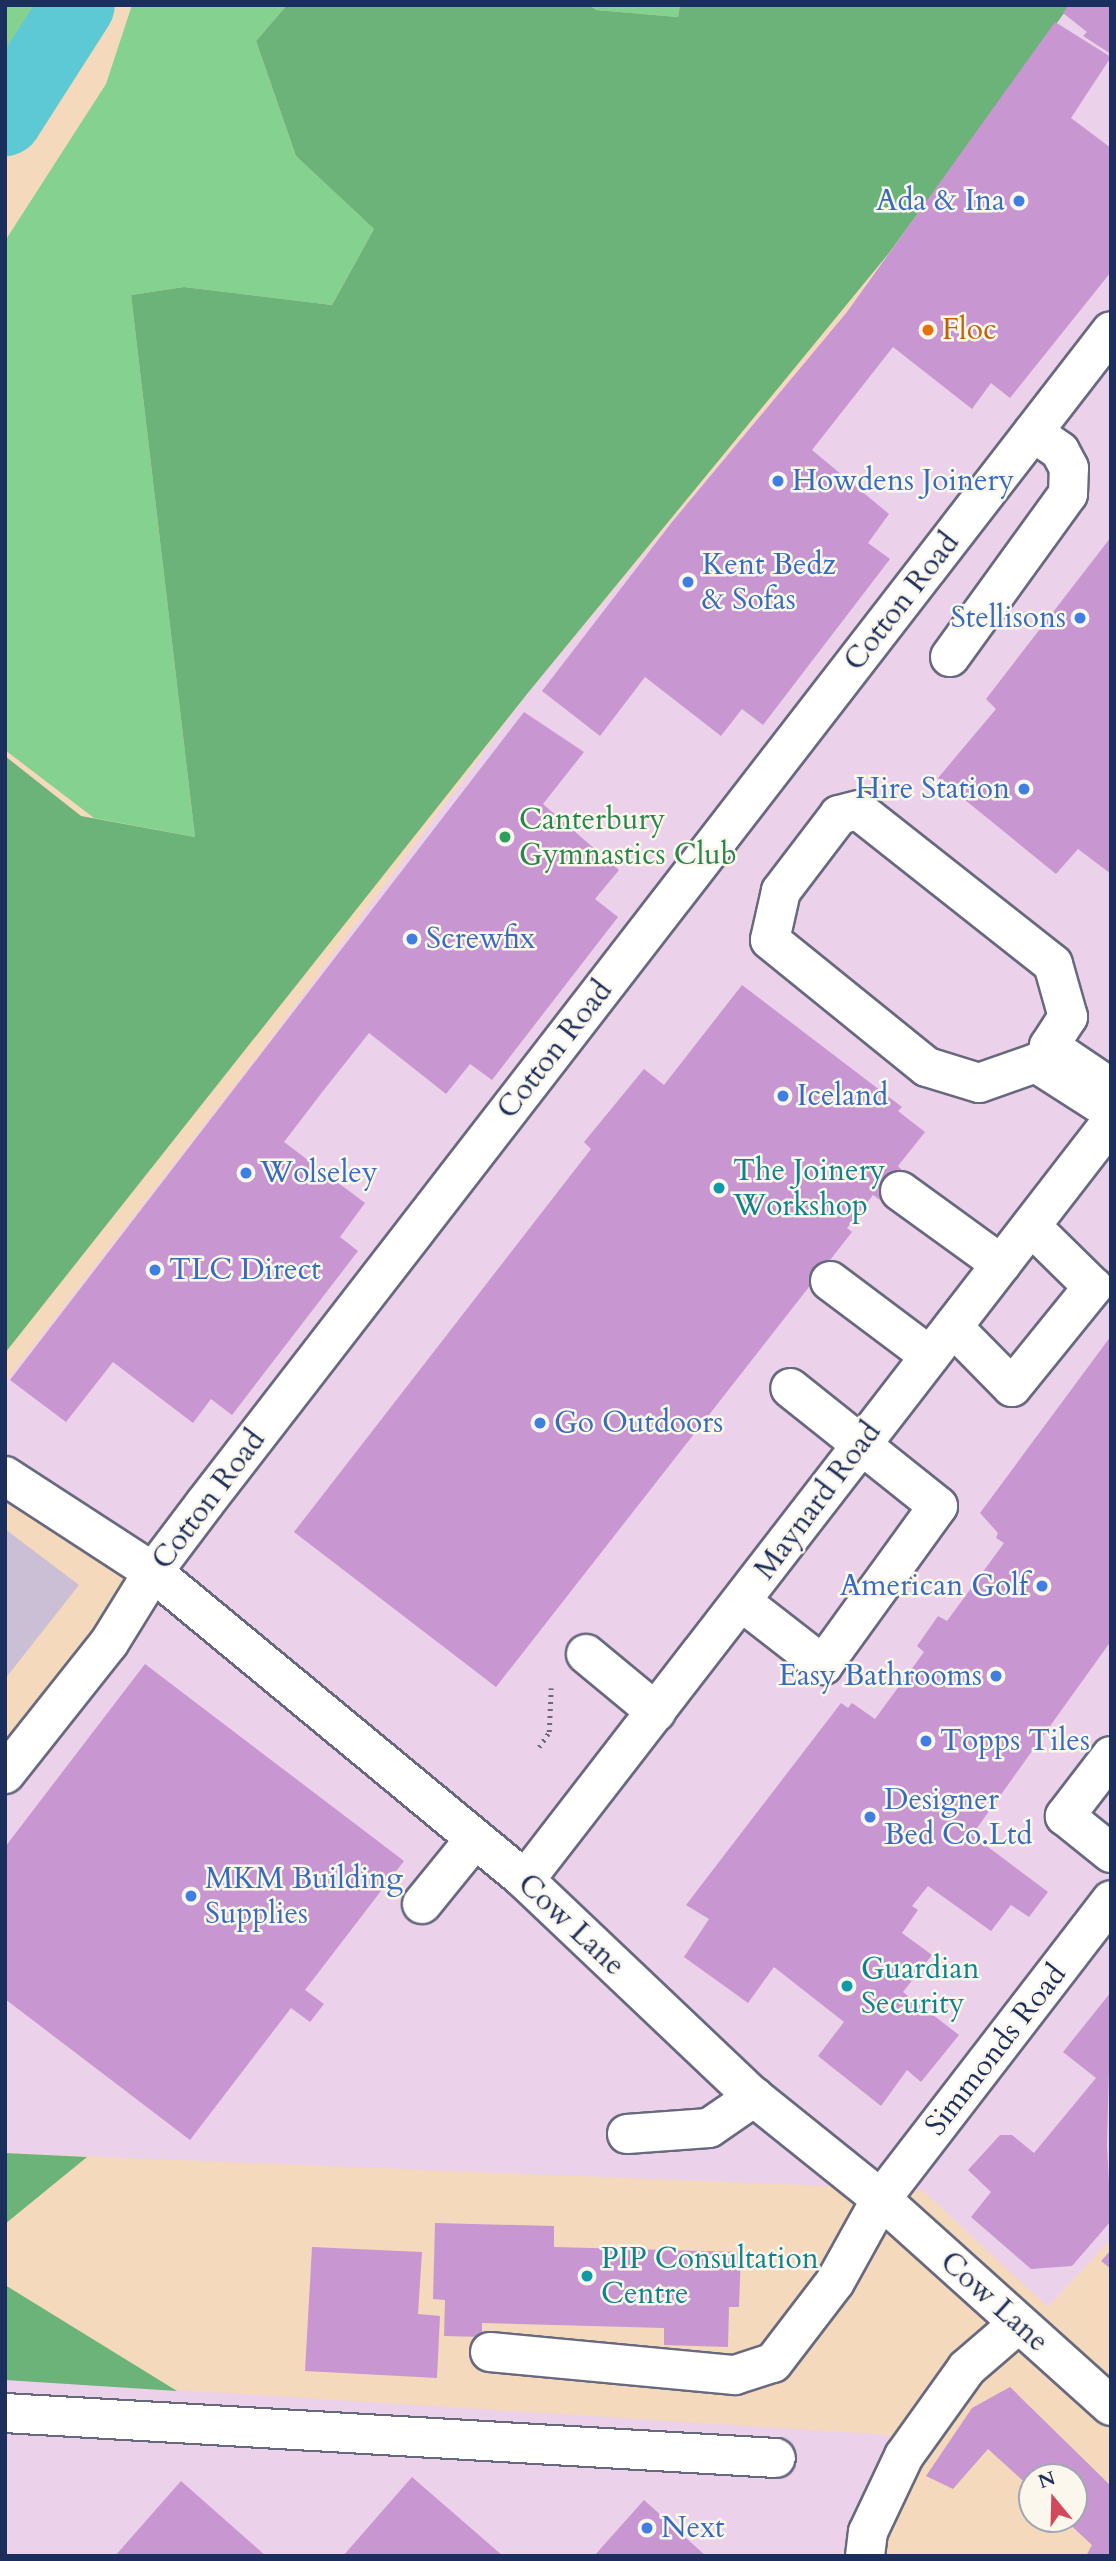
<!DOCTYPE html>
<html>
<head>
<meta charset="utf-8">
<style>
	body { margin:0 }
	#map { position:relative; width:1116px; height:2561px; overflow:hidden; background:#f4d9bc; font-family:Cardo,serif }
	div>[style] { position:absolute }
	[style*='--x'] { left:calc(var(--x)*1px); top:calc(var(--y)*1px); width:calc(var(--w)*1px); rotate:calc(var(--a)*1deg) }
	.built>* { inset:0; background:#ecd1ea }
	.industrial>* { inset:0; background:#cbbfd5 }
	.green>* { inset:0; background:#85d18f }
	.forest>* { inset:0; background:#6cb37a }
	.river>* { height:74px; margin:-37px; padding:0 37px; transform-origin:37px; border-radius:37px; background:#5cc9d4 }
	.building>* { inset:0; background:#c897d1 }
	.path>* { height:4.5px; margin-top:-2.25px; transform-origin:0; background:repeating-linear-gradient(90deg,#676a7f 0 2px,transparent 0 7px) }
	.roads { filter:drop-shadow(2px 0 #676a7f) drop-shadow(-2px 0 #676a7f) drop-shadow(0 2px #676a7f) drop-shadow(0 -2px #676a7f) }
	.minor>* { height:38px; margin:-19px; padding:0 19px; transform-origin:19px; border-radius:19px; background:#fff }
	.dots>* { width:19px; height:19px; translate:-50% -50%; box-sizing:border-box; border:4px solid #fbf7ec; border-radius:50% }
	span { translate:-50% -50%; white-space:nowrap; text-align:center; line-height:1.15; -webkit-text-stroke:5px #fbf7ec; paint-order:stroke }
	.shop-label { font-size:30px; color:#366cbe }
	.right { translate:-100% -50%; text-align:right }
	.left { translate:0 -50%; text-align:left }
	.food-label { font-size:30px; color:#c56008 }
	.street-label { font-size:30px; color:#1b2f5e }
	.leisure-label { font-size:30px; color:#27864d }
	.culture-label { font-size:30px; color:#0d838f }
	.frame { position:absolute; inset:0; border:7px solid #1b2f5e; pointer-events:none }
	.north { position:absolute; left:1018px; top:2463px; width:70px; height:70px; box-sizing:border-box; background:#fbf7ec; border:2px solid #a1a7b3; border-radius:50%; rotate:341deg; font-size:19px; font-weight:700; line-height:28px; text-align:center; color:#1b2f5e }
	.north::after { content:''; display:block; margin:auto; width:24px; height:32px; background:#d1495b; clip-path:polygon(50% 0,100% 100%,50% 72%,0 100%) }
</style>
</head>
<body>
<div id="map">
	<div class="built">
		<div style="clip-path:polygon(1070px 5px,1111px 5px,1111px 2239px,1048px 2307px,922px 2190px,5px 2153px,5px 1784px,163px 1572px,5px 1453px,5px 1383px,264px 1048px,527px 694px,847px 312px)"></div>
		<div style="clip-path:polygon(5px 2379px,890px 2435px,851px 2521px,848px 2556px,5px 2556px)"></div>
	</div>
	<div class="industrial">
		<div style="clip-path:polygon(5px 1529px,79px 1585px,5px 1679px)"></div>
	</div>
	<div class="green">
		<div style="clip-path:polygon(5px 5px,36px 5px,5px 66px)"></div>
		<div style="clip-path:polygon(132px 5px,287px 5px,256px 41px,296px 156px,374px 229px,332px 305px,184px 287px,131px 295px,195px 837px,94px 818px,5px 750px,5px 241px,106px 84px)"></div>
		<div style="clip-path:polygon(589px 5px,680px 5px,678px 17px,596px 10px)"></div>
	</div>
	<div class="forest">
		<div style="clip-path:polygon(287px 5px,589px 5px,596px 10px,678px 17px,680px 5px,1070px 5px,889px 253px,527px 694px,5px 1353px,5px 756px,81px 816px,195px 837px,131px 295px,184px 287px,332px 305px,374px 229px,296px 156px,256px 41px)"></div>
		<div style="clip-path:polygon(5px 2153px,87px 2157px,5px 2224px)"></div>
		<div style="clip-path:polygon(5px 2285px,177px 2391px,5px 2380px)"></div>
	</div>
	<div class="river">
		<div style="--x:5;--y:119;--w:135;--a:-57.4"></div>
	</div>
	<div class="building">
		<div style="clip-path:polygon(1069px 5px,1111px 5px,1111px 54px,1083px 36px,1087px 32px,1063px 13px)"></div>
		<div style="clip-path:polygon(1055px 22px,1111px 57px,1071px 118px,1111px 148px,1111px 272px,1010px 398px,991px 383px,972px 409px,893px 347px,812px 450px,889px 514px,868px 543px,890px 559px,763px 725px,742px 709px,721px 736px,645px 677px,600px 736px,542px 691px,672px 522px,847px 312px)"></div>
		<div style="clip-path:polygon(1111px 537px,1111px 874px,1078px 849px,1056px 874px,938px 778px,996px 709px,986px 699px)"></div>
		<div style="clip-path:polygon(524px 712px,584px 752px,543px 804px,619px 870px,595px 899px,618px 917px,492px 1080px,470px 1064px,446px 1094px,369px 1033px,323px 1091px,284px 1142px,365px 1203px,340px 1237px,358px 1251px,232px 1415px,211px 1399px,193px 1423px,113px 1362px,66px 1422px,10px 1380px)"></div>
		<div style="clip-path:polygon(742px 985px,902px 1107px,898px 1111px,925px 1132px,898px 1166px,904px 1172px,880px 1200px,873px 1195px,847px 1228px,852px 1232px,496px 1687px,294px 1532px,591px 1149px,584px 1142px,644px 1069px,664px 1085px)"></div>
		<div style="clip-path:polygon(1111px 1336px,1111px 1641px,972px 1835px,1048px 1892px,1029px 1917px,1011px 1905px,991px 1931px,928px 1886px,912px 1906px,918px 1910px,902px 1933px,932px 1955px,903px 1992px,959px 2035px,921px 2082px,907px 2070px,881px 2106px,818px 2056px,844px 2022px,774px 1967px,748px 2003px,684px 1957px,709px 1919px,686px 1905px,841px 1703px,848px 1708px,852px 1703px,875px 1719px,924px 1652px,917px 1646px,938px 1616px,947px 1621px,1004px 1543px,996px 1538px,998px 1533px,980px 1513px)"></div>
		<div style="clip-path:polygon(145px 1664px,404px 1861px,305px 1990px,324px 2004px,310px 2022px,291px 2008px,190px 2140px,5px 1999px,5px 1847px)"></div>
		<div style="clip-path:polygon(1111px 1992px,1107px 2145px,1111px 2221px,1072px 2266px,1031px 2269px,971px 2217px,991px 2192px,968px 2170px,1000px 2135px,1012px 2135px,1034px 2153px,1096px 2078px,1063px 2052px)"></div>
		<div style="clip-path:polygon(435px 2223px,554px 2226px,554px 2247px,741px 2252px,739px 2307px,729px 2307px,728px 2347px,664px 2345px,664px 2328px,482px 2323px,482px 2337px,444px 2336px,445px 2300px,433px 2299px)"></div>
		<div style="clip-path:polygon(312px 2247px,422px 2252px,418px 2314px,440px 2316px,437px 2378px,305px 2371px)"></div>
		<div style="clip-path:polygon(1111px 2250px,1111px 2269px,1101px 2261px)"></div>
		<div style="clip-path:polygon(1010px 2387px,1111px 2486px,1111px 2556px,1086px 2556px,1092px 2545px,1064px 2519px,1074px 2519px,1074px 2477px,1032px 2477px,1032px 2489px,988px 2449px,953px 2489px,926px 2476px,972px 2408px)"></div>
		<div style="clip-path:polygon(412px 2477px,503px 2556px,343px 2556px)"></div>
		<div style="clip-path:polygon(181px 2481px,266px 2556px,115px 2556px)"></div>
		<div style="clip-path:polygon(644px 2500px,706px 2556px,594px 2556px)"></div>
	</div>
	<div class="path">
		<div style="--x:539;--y:1747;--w:18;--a:-56"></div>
		<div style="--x:549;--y:1732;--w:44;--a:-87.4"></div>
	</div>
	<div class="roads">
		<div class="minor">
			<div style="--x:950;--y:657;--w:201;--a:-54.1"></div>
			<div style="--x:1068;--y:494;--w:26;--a:-88"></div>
			<div style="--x:1069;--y:468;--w:19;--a:-118"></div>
			<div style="--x:1060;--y:451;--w:33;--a:-145"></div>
			<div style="--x:1111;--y:1088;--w:75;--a:-145.9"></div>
			<div style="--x:1049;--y:1046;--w:35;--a:-57"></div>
			<div style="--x:1068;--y:1017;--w:55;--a:-105.8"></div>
			<div style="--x:1053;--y:964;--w:248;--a:-141.7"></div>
			<div style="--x:858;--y:810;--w:20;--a:165"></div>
			<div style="--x:839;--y:815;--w:96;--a:127.3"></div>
			<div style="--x:781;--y:891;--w:50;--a:102.7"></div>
			<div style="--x:770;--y:940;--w:202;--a:39"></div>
			<div style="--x:927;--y:1067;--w:54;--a:17.1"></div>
			<div style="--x:979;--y:1083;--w:60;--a:-19.3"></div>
			<div style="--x:1036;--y:1063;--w:89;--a:32.6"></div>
			<div style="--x:900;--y:1191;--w:125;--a:35.9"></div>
			<div style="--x:830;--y:1281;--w:125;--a:36.9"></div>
			<div style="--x:953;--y:1327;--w:84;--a:45.5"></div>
			<div style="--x:1012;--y:1387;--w:129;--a:-51"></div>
			<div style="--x:1093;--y:1287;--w:87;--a:-135.5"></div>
			<div style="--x:5;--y:1476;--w:176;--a:33"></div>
			<div style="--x:153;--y:1572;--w:483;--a:39.6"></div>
			<div style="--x:525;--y:1880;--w:315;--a:43.5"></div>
			<div style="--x:754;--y:2097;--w:163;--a:38.8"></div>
			<div style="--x:881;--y:2199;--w:309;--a:42"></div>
			<div style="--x:742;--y:1602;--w:103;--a:37.9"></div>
			<div style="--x:823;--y:1665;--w:196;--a:-54.1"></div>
			<div style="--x:938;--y:1506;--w:189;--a:-141.4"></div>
			<div style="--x:586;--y:1654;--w:91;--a:39.6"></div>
			<div style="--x:1111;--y:1756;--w:76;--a:127.5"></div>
			<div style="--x:1065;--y:1816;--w:59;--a:38.8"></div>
			<div style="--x:5;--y:1774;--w:167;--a:-51.6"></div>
			<div style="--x:109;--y:1643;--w:84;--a:-58.2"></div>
			<div style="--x:153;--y:1572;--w:86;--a:-53"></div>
			<div style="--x:205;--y:1503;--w:1481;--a:-52.29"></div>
			<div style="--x:525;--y:1880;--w:958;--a:-52.29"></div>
			<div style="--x:422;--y:1904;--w:82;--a:-50.9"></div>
			<div style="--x:627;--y:2134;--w:82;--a:-4.2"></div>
			<div style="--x:709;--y:2128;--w:55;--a:-34.6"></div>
			<div style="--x:490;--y:2352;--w:246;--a:5.4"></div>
			<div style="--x:735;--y:2375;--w:40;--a:-18"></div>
			<div style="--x:773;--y:2363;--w:102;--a:-52.6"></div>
			<div style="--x:835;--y:2282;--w:95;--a:-61"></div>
			<div style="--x:881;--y:2199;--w:377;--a:-52.4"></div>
			<div style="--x:5;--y:2413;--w:772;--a:3.34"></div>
			<div style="--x:865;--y:2556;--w:24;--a:-83"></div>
			<div style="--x:868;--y:2532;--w:84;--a:-64.7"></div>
			<div style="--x:904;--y:2456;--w:108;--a:-54.4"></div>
			<div style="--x:967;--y:2368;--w:67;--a:-40.8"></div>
		</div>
	</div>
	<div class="dots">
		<div style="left:1019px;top:201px;background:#3f7fe0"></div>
		<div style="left:928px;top:330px;background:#e8710a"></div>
		<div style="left:778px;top:481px;background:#3f7fe0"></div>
		<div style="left:688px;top:582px;background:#3f7fe0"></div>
		<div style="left:1080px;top:618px;background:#3f7fe0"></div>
		<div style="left:1024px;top:789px;background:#3f7fe0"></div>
		<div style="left:505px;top:837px;background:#2e9e5b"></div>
		<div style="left:412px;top:939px;background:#3f7fe0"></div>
		<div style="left:783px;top:1096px;background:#3f7fe0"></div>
		<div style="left:246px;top:1173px;background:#3f7fe0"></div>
		<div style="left:719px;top:1188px;background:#0f9aa8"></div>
		<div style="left:155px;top:1270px;background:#3f7fe0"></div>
		<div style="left:540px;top:1423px;background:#3f7fe0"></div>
		<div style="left:1042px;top:1586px;background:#3f7fe0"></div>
		<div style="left:996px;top:1676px;background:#3f7fe0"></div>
		<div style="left:926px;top:1741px;background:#3f7fe0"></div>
		<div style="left:870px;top:1817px;background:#3f7fe0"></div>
		<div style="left:191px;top:1896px;background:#3f7fe0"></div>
		<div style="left:847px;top:1986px;background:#0f9aa8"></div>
		<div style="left:587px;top:2276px;background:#0f9aa8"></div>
		<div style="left:647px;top:2528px;background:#3f7fe0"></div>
	</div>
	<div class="shop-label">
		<span class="right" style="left:1005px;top:201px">Ada &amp; Ina</span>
		<span class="left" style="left:792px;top:481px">Howdens Joinery</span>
		<span class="left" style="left:702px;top:582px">Kent Bedz<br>&amp; Sofas</span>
		<span class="right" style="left:1066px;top:618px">Stellisons</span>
		<span class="right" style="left:1010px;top:789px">Hire Station</span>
		<span class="left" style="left:426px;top:939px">Screwfix</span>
		<span class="left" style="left:797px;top:1096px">Iceland</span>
		<span class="left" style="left:260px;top:1173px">Wolseley</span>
		<span class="left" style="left:169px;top:1270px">TLC Direct</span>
		<span class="left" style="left:554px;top:1423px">Go Outdoors</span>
		<span class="right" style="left:1028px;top:1586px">American Golf</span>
		<span class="right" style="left:982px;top:1676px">Easy Bathrooms</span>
		<span class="left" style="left:940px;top:1741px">Topps Tiles</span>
		<span class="left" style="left:884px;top:1817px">Designer<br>Bed Co.Ltd</span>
		<span class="left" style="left:205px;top:1896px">MKM Building<br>Supplies</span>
		<span class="left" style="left:661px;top:2528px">Next</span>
	</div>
	<div class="food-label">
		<span class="left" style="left:942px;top:330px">Floc</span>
	</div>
	<div class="street-label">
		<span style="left:902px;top:602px;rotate:-52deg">Cotton Road</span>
		<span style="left:555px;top:1050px;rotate:-52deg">Cotton Road</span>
		<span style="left:209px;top:1500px;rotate:-53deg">Cotton Road</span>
		<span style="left:818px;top:1501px;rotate:-53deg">Maynard Road</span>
		<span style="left:571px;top:1925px;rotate:43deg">Cow Lane</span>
		<span style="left:996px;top:2050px;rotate:-52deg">Simmonds Road</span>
		<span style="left:994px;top:2302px;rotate:42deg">Cow Lane</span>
	</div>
	<div class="leisure-label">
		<span class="left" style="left:519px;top:837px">Canterbury<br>Gymnastics Club</span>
	</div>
	<div class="culture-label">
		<span class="left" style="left:733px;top:1188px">The Joinery<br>Workshop</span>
		<span class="left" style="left:861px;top:1986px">Guardian<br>Security</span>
		<span class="left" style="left:601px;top:2276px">PIP Consultation<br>Centre</span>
	</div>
	<div class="frame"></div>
	<div class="north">N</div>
</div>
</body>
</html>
